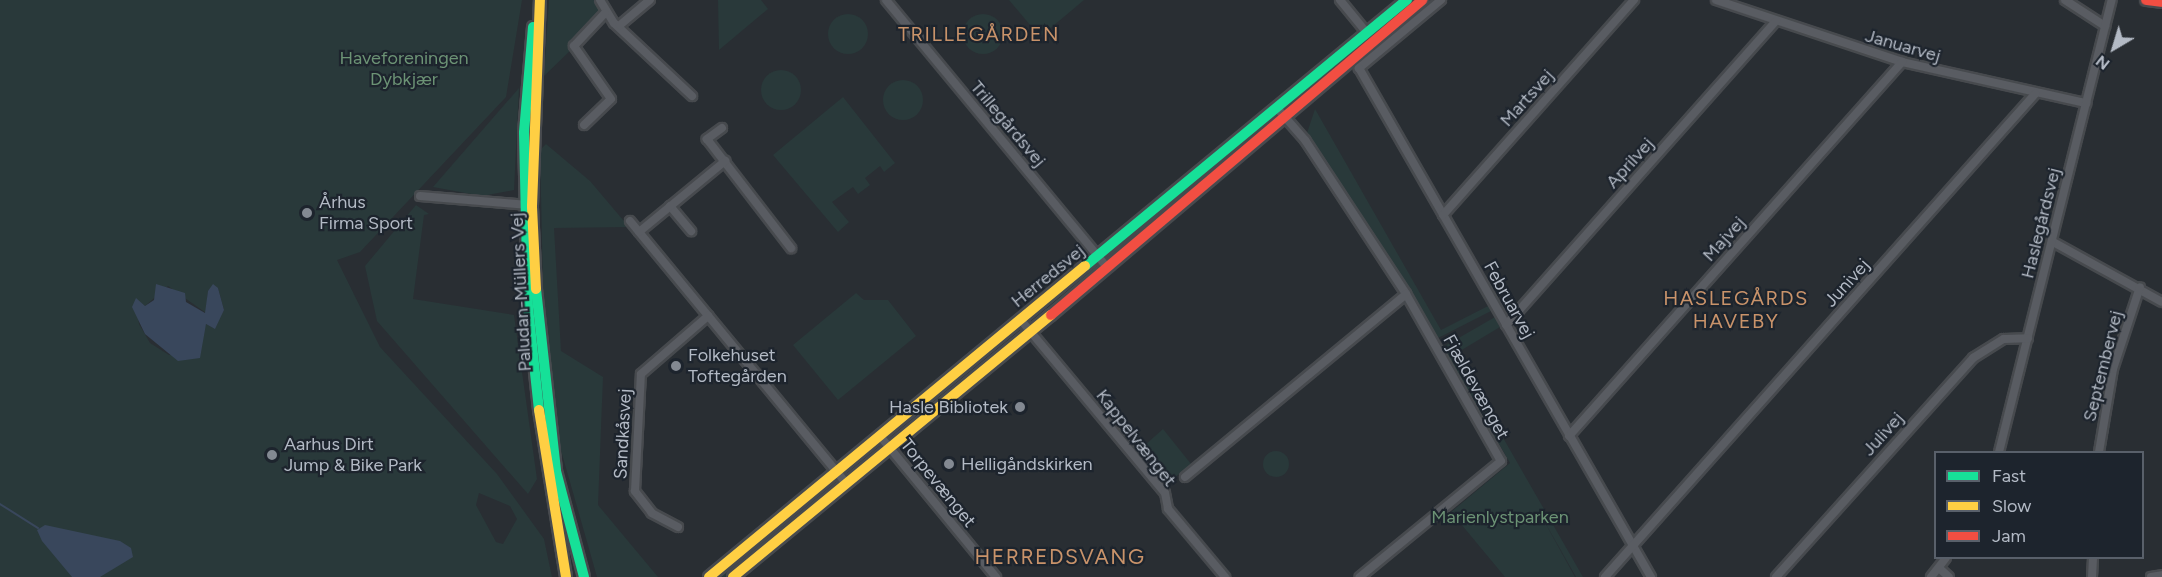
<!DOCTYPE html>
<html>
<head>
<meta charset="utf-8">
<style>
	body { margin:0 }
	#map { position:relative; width:2162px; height:577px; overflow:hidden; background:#292e33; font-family:Figtree,sans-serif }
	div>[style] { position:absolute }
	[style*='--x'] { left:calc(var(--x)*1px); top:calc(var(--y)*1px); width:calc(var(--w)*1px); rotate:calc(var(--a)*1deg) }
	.green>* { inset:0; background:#29393a }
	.round { border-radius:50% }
	.water>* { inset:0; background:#39475c }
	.stream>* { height:2px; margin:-1px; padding:0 1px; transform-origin:1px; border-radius:1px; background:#39475c }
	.roads { filter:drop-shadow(2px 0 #474a4e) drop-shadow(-2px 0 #474a4e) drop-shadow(0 2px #474a4e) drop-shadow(0 -2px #474a4e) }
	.street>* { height:8px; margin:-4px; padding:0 4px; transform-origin:4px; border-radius:4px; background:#595c62 }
	.fast>* { height:10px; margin:-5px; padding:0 5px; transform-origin:5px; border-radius:5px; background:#16e098 }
	.slow>* { height:10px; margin:-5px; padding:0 5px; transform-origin:5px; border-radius:5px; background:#ffcf43 }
	.jam>* { height:10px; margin:-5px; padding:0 5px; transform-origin:5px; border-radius:5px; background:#f24e42 }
	.dots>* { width:16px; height:16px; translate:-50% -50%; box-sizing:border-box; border:3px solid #1d242d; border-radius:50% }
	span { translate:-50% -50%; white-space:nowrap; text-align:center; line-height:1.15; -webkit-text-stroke:4.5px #1d242d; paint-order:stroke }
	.street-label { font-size:18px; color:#b3bac5 }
	.park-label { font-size:18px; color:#6c9375 }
	.poi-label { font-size:18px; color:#b3bac5 }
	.left { translate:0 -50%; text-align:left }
	.right { translate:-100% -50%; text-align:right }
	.neighbourhood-label { font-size:20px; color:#c9936a; letter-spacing:1.5px }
	.quarter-label { font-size:21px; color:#c9936a; letter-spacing:1.5px }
	.legend { position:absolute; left:1934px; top:451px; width:210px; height:108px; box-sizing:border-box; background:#1d242d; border:2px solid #59606a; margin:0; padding:8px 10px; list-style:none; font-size:18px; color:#b3bac5 }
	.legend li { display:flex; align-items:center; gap:12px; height:30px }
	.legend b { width:30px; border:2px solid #59606a }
	.north { position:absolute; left:2084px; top:18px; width:60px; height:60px; -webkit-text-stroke:4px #1d242d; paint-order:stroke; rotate:218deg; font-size:16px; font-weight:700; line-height:24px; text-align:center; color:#b3bac5 }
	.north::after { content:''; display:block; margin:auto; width:21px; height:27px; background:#b3bac5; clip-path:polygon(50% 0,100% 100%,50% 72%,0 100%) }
</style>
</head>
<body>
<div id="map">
	<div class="green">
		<div style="clip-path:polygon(evenodd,0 0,522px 0,506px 97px,360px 252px,337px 260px,380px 347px,497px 474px,544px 539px,552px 577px,0 577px,0 0,168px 286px,206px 313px,208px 291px,218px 288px,224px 310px,214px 328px,206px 324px,198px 346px,169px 355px,150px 343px,139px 324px,136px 299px,145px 306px,168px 286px,0 0,479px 493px,510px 506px,517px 519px,503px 544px,496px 542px,476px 505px,479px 493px)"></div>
		<div style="clip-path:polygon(549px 0,606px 0,603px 19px,544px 76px)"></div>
		<div style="clip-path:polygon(718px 0,761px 0,768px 9px,719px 50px)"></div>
		<div style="clip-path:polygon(1009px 0,1084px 0,1040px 37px)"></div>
		<div class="round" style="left:963px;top:14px;width:40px;height:40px"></div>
		<div class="round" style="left:828px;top:14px;width:40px;height:40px"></div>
		<div class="round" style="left:761px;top:70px;width:40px;height:40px"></div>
		<div class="round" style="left:883px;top:80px;width:40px;height:40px"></div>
		<div style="clip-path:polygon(519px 88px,514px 190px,482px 196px,433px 187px)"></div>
		<div style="clip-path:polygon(843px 97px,895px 163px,884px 172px,880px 166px,865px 178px,870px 185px,858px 194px,853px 187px,832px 202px,849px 222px,838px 232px,773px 155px)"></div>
		<div style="clip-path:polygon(1315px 109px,1441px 330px,1488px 306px,1491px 311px,1438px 338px,1307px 133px)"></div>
		<div style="clip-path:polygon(546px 144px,590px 181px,629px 227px,554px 228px,561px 351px,603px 377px,598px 505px,658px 577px,597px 577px,560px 447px,543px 288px,540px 150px)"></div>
		<div style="clip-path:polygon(416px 205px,429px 214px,424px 215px,413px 299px,514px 315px,537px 479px,528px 494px,377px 321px,365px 266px)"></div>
		<div style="clip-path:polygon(856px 293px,864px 300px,888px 300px,916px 336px,838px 400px,793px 345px)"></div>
		<div style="clip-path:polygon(1495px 317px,1500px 327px,1455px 354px,1583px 577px,1576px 577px,1538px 510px,1575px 577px,1505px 577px,1451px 512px,1510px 463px,1443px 347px)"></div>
		<div style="clip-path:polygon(1163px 429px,1191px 464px,1173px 479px,1145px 445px)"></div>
		<div class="round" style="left:1263px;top:451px;width:26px;height:26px"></div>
		<div style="clip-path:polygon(833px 481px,727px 577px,720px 577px,749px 550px)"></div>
	</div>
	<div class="water">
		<div style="clip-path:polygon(156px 284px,185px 293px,186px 302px,205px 313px,208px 291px,213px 284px,218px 288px,224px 310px,215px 329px,206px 324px,200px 358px,178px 361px,145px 334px,132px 307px,136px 298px,145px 306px,154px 300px)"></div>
		<div style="clip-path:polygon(45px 525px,120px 541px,131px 548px,133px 557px,100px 577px,72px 577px,42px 541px,37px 530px)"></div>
	</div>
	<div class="stream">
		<div style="--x:0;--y:504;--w:45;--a:32.3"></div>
	</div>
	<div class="roads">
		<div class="street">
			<div style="--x:600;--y:0;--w:27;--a:59"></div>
			<div style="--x:614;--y:23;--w:107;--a:43.1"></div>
			<div style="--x:886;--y:0;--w:347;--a:50.4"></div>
			<div style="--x:1340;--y:0;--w:43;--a:50.7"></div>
			<div style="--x:1441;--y:0;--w:107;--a:140.3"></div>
			<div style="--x:1359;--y:68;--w:587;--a:60.16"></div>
			<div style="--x:1716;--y:0;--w:196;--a:18.4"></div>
			<div style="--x:1902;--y:62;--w:189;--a:12.6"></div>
			<div style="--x:2065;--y:0;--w:48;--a:33"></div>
			<div style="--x:620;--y:25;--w:39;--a:-40"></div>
			<div style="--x:1277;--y:108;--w:43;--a:48.8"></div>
			<div style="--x:1305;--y:140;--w:184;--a:56.7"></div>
			<div style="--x:1406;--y:294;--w:192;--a:60.4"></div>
			<div style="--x:1501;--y:461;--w:183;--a:140.6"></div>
			<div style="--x:584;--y:125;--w:37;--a:-44"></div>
			<div style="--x:611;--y:99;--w:65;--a:-124.9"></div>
			<div style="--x:574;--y:46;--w:45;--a:-46.8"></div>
			<div style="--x:722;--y:128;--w:19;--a:144"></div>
			<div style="--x:707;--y:139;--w:138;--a:52.4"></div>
			<div style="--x:420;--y:196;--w:109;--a:4.7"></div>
			<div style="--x:670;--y:206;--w:33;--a:50"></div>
			<div style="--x:1443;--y:215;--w:288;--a:-48.4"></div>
			<div style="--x:630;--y:221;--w:340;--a:50.5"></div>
			<div style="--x:639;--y:232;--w:112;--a:-39.5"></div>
			<div style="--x:2053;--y:242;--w:124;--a:28.8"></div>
			<div style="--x:1020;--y:319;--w:226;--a:50.2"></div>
			<div style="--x:1165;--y:493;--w:16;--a:79"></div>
			<div style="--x:1168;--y:509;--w:89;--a:50"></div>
			<div style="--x:1506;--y:325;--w:407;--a:-48.4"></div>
			<div style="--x:880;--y:436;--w:183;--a:50.6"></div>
			<div style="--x:1569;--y:436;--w:501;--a:-48.32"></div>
			<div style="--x:1999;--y:452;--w:466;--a:-76"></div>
			<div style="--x:2099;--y:452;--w:84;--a:-80.4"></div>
			<div style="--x:2113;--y:369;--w:86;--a:-71.8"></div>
			<div style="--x:1185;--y:477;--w:287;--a:-39.6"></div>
			<div style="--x:678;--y:527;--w:30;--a:-152"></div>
			<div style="--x:652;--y:513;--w:28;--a:-128"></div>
			<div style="--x:635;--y:491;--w:117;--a:-87.1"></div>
			<div style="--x:641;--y:374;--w:89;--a:-40.9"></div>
			<div style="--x:1939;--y:568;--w:13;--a:42"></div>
			<div style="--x:1605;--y:577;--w:647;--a:-48.32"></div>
			<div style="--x:1776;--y:577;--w:295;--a:-48"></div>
			<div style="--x:1973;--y:358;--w:36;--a:-32"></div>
			<div style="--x:2004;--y:339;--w:24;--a:-2"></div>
			<div style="--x:1931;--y:577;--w:24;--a:-52"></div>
			<div style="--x:2092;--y:577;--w:19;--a:-87"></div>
			<div style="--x:2151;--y:577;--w:11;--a:-10"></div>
		</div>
		<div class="fast">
			<div style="--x:533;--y:27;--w:106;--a:94.9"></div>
			<div style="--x:524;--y:133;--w:174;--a:88.7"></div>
			<div style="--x:528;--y:307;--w:104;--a:83.9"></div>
			<div style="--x:1085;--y:266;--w:418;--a:-39.6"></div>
			<div style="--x:536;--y:289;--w:183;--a:83.7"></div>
			<div style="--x:556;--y:471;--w:110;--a:75.2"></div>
		</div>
		<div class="slow">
			<div style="--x:536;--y:289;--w:83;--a:-92.8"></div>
			<div style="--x:532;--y:206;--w:206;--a:-87.8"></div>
			<div style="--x:539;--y:410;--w:169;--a:80.8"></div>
			<div style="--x:709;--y:577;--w:488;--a:-39.6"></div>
			<div style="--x:733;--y:577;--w:412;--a:-39.5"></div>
		</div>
		<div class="jam">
			<div style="--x:2146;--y:0;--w:16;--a:7"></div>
			<div style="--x:1051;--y:315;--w:487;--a:-40.3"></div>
		</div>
	</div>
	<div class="dots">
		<div style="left:307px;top:213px;background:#838992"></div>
		<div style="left:676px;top:366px;background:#838992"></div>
		<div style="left:1020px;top:407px;background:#838992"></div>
		<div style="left:272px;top:455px;background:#838992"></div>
		<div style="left:949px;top:464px;background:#838992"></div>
	</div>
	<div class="street-label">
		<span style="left:1903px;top:46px;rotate:16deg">Januarvej</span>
		<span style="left:1527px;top:98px;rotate:-48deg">Martsvej</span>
		<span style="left:1008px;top:124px;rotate:50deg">Trillegårdsvej</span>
		<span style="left:1630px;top:163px;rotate:-48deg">Aprilvej</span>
		<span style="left:2041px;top:223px;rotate:-76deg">Haslegårdsvej</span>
		<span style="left:1724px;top:239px;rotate:-48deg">Majvej</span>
		<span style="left:1048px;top:276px;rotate:-39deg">Herredsvej</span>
		<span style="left:1847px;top:283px;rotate:-48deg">Junivej</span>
		<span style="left:521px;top:292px;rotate:-93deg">Paludan-Müllers Vej</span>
		<span style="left:1509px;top:300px;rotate:61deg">Februarvej</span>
		<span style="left:2103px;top:366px;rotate:-76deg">Septembervej</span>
		<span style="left:1476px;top:387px;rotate:61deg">Fjældevænget</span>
		<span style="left:623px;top:434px;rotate:-87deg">Sandkåsvej</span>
		<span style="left:1883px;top:434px;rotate:-48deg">Julivej</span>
		<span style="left:1136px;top:438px;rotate:52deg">Kappelvænget</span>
		<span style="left:938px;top:483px;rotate:51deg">Torpevænget</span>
	</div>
	<div class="park-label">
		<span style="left:404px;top:69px">Haveforeningen<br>Dybkjær</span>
		<span style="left:1500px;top:517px">Marienlystparken</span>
	</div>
	<div class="poi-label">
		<span class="left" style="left:319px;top:213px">Århus<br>Firma Sport</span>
		<span class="left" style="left:688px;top:366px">Folkehuset<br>Toftegården</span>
		<span class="right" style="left:1008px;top:407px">Hasle Bibliotek</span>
		<span class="left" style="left:284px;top:455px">Aarhus Dirt<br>Jump &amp; Bike Park</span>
		<span class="left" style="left:961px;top:464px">Helligåndskirken</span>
	</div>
	<div class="neighbourhood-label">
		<span style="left:979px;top:34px">TRILLEGÅRDEN</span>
		<span style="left:1736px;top:310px">HASLEGÅRDS<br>HAVEBY</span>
	</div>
	<div class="quarter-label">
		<span style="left:1060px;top:557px">HERREDSVANG</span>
	</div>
	<ul class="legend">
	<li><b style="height:8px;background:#16e098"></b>Fast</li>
	<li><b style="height:8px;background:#ffcf43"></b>Slow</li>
	<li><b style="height:8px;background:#f24e42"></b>Jam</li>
	</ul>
	<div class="north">N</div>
</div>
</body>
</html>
